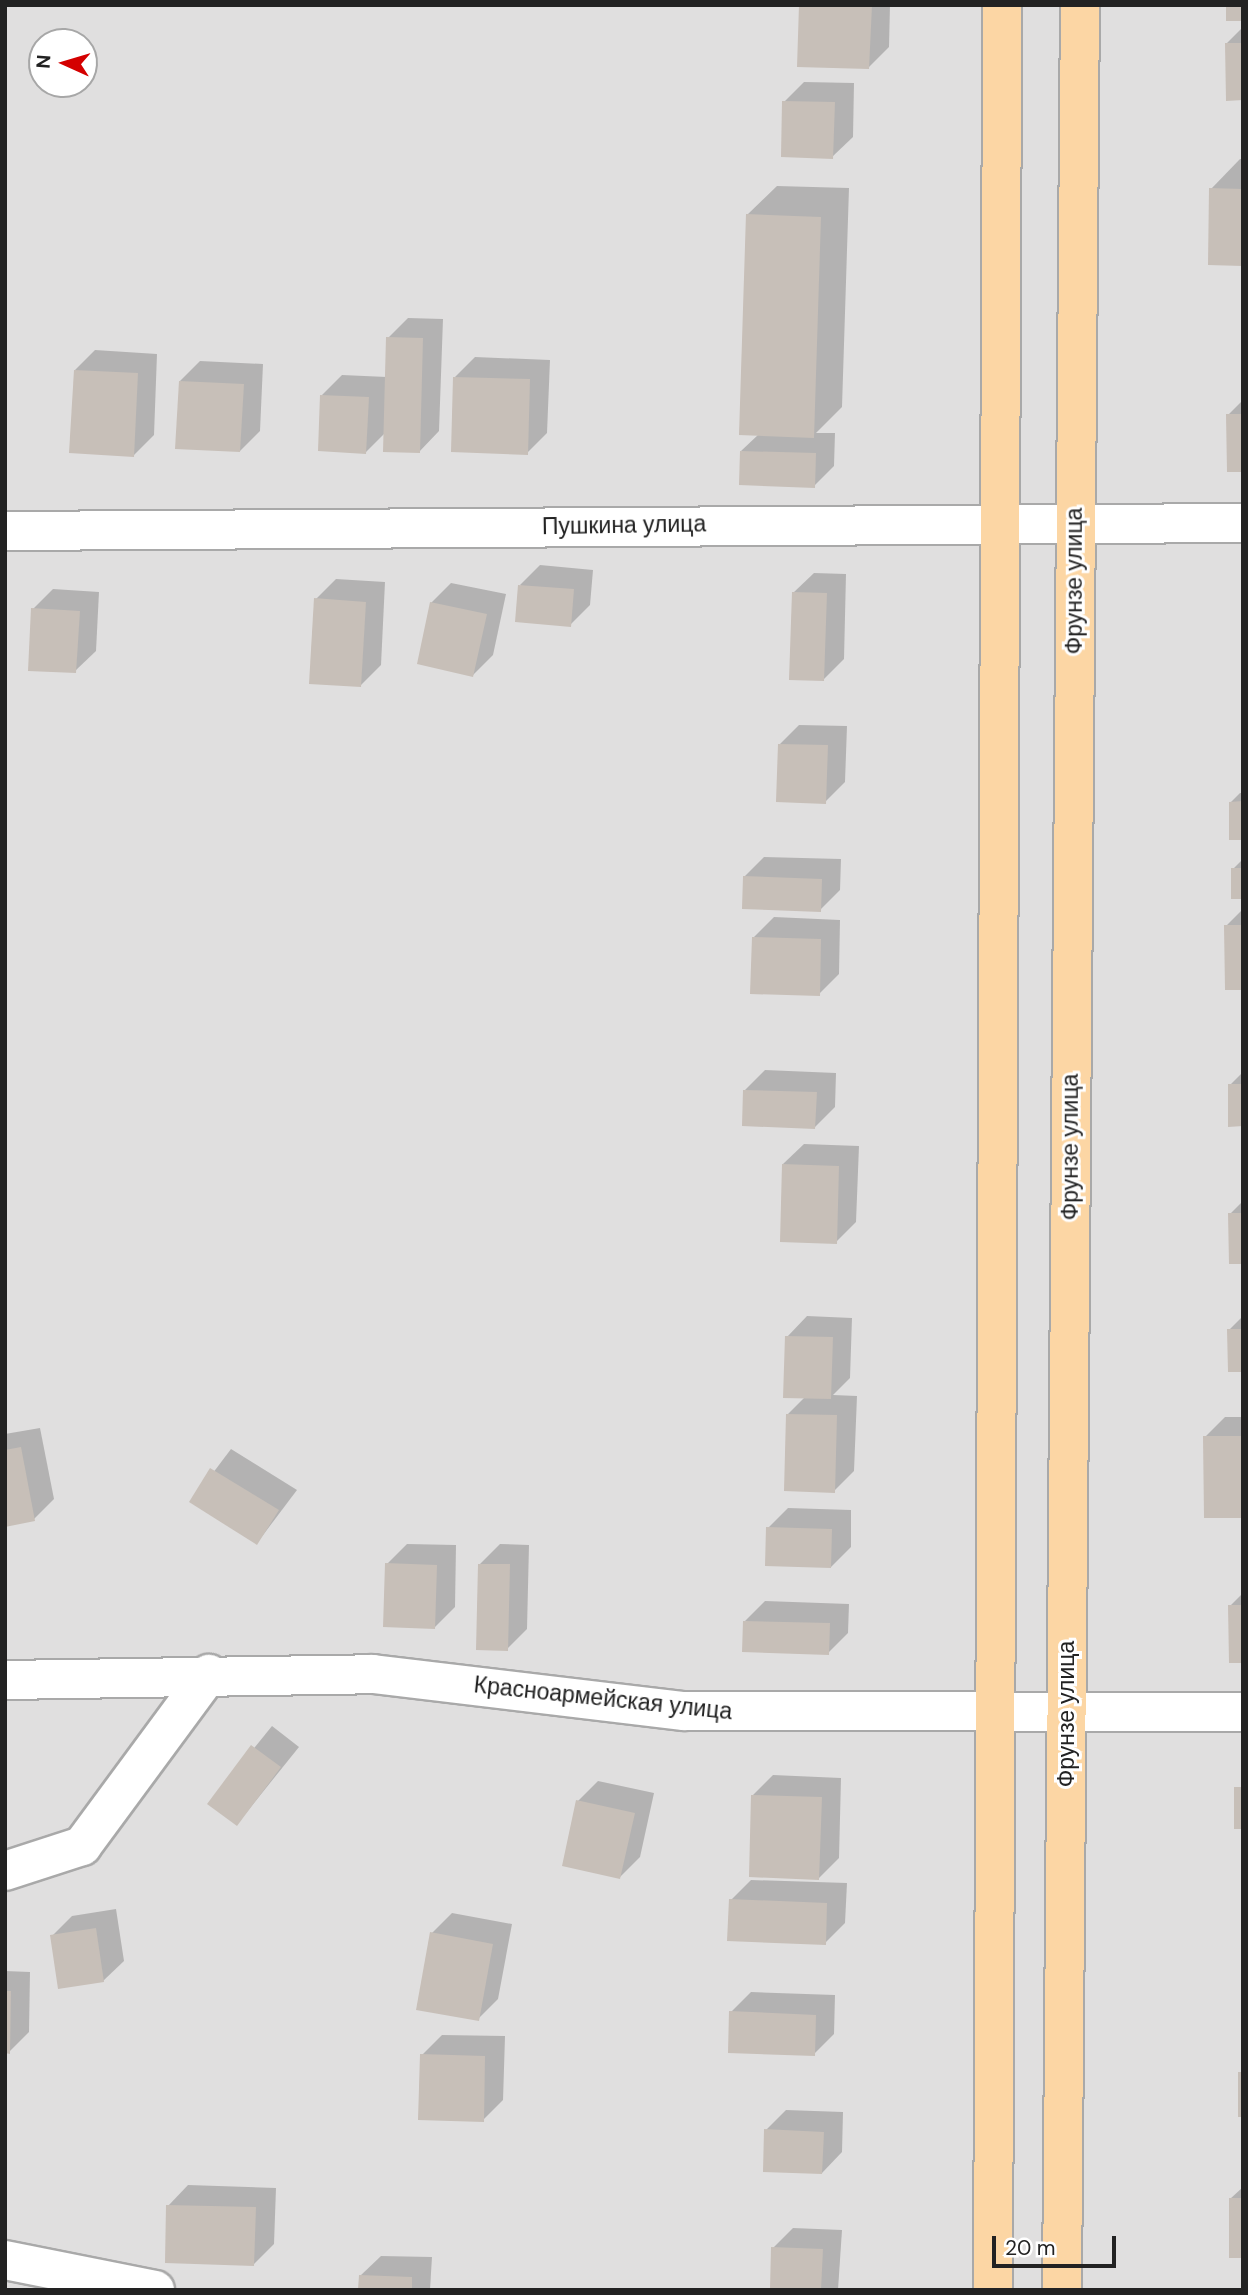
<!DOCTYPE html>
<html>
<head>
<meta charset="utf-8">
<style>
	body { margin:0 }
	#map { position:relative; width:1248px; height:2295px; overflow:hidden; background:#f2efe9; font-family:"DM Sans",sans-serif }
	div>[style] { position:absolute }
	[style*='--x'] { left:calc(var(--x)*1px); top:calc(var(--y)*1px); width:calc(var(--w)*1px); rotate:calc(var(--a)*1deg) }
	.residential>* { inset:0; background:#e0dfdf }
	.shadow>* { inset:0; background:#0003 }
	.building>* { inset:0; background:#c7bfb8 }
	.roads { filter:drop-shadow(2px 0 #a9a9a9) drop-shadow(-2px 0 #a9a9a9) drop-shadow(0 2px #a9a9a9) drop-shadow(0 -2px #a9a9a9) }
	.street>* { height:38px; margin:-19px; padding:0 19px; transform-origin:19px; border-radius:19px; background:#fff }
	.primary>* { height:38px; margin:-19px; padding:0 19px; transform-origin:19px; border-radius:19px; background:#fcd6a4 }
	span { translate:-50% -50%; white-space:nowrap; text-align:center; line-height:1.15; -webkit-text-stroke:6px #fff; paint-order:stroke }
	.street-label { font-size:23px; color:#222 }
	.frame { position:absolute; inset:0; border:7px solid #222; pointer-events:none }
	.north { position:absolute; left:28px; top:28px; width:70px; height:70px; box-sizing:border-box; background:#fff; border:2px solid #a7a7a7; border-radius:50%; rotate:274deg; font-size:19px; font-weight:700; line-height:28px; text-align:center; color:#222 }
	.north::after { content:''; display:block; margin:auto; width:24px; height:32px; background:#d40000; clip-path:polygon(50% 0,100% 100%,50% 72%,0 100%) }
	.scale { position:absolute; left:992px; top:2236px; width:124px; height:32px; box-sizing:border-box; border:4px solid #222; border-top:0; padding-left:9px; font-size:21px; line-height:24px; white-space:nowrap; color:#222; -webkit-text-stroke:5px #fff; paint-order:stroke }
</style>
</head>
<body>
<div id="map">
	<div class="residential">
		<div style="clip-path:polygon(evenodd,5px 5px,1243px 5px,1243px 2290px,5px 2290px,5px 5px,42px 42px,84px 42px,84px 84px,42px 84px,42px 42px)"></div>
	</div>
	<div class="shadow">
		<div style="clip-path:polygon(801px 5px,890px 5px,889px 47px,869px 67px)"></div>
		<div style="clip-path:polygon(1243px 27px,1243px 99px,1227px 43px)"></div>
		<div style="clip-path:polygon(804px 82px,854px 83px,853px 137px,832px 157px,784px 102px)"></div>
		<div style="clip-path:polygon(1240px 159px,1243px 159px,1243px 264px,1211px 189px)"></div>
		<div style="clip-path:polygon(777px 186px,849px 188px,842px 407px,816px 433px,835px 433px,834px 466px,814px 486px,741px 451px,759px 434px,747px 215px)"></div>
		<div style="clip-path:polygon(408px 318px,443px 319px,439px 431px,419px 452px,385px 433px,366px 452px,322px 395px,342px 375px,387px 377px,388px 338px)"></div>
		<div style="clip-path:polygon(95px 350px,157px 354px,154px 435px,134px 455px,75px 370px)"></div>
		<div style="clip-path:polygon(475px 357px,550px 360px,547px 433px,527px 453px,455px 377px)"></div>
		<div style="clip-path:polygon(200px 361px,263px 364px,260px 431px,240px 451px,180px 381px)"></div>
		<div style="clip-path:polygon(1243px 400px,1243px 470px,1228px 415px)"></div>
		<div style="clip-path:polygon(540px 565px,593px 570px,590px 605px,570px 625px,520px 585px)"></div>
		<div style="clip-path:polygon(814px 573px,846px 574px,844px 659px,824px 679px,793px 593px)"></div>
		<div style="clip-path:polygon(336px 579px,385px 582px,381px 665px,361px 685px,316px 599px)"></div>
		<div style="clip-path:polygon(451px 583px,506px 594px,493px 655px,473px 675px,431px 603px)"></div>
		<div style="clip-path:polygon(53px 589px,99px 592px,96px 651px,75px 671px,33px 609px)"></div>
		<div style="clip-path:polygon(799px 725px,847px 726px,845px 782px,825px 802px,779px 745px)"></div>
		<div style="clip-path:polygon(1240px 793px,1243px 793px,1243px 838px,1231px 802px)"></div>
		<div style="clip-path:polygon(764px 857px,841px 859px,840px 890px,820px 910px,744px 877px)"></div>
		<div style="clip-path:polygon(1243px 859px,1243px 897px,1233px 869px)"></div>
		<div style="clip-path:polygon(1243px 909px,1243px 988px,1226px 926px)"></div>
		<div style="clip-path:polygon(774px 917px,840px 920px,839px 974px,819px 994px,754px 937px)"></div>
		<div style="clip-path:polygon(765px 1070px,836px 1073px,835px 1107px,815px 1127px,745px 1090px)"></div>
		<div style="clip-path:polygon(1243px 1072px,1243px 1125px,1230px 1085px)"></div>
		<div style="clip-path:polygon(804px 1144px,859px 1146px,856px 1222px,836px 1242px,783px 1164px)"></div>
		<div style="clip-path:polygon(1243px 1201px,1243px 1262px,1230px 1214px)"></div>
		<div style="clip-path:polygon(807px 1316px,852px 1318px,850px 1378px,833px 1395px,857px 1396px,854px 1471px,834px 1491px,788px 1414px,805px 1397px,787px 1337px)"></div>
		<div style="clip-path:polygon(1243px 1316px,1243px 1371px,1229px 1330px)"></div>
		<div style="clip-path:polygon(1225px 1417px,1243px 1417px,1243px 1516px,1205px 1437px)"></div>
		<div style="clip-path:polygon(40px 1428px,54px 1499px,34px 1519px,5px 1525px,5px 1434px)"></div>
		<div style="clip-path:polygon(231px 1449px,297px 1490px,257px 1543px,191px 1502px)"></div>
		<div style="clip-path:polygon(788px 1508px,851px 1510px,851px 1547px,831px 1567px,768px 1528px)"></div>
		<div style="clip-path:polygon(407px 1544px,456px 1545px,455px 1607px,435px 1627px,387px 1564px)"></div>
		<div style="clip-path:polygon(500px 1544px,529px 1545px,527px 1629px,507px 1649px,480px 1564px)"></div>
		<div style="clip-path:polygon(1243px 1593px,1243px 1661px,1230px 1606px)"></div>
		<div style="clip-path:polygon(765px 1601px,849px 1604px,848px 1633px,828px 1653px,745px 1621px)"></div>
		<div style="clip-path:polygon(272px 1726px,299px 1747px,237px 1824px,210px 1803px)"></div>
		<div style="clip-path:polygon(773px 1775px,841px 1778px,839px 1858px,819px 1878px,753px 1795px)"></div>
		<div style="clip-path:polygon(598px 1781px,654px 1793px,640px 1857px,620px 1877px,578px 1801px)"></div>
		<div style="clip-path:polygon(751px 1880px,847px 1883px,845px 1923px,825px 1943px,731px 1900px)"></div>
		<div style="clip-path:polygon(116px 1909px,124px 1961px,103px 1981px,52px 1936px,72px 1916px)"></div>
		<div style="clip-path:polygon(452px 1913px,512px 1924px,498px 1999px,478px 2019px,432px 1933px)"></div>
		<div style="clip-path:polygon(5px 1971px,30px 1972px,29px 2032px,9px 2052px)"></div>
		<div style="clip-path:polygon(751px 1992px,835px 1995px,834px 2034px,814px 2054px,731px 2012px)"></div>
		<div style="clip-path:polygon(442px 2035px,505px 2036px,503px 2100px,483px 2120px,422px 2055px)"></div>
		<div style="clip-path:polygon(786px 2110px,843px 2112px,842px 2152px,822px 2173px,766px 2130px)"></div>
		<div style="clip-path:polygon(188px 2185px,276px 2188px,274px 2244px,254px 2264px,168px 2206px)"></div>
		<div style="clip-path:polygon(1243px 2187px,1243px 2256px,1230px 2199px)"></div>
		<div style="clip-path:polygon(793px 2228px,842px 2230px,838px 2290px,772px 2290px,773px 2248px)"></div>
		<div style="clip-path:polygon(381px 2256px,432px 2257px,430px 2290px,360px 2290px,360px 2276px)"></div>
	</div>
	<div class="building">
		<div style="clip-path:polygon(799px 5px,872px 5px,869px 69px,797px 67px)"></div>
		<div style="clip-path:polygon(1226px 5px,1243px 5px,1243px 21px,1226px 21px)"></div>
		<div style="clip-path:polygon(1225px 43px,1243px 43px,1243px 100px,1226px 101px)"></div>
		<div style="clip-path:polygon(782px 101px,835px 102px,833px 159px,781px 157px)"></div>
		<div style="clip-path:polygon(1209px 188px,1243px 189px,1243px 266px,1208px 265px)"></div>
		<div style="clip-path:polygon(746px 214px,821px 217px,814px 438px,739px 435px)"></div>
		<div style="clip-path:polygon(386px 337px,423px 338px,420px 453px,383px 452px)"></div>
		<div style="clip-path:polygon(74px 370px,138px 373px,134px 457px,69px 453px)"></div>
		<div style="clip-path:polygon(453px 377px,530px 379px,528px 455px,451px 452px)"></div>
		<div style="clip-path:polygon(179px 381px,244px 384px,240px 452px,175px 449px)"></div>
		<div style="clip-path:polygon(320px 395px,369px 397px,366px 454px,318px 451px)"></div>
		<div style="clip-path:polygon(1226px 414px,1243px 414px,1243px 472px,1227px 472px)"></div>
		<div style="clip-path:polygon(740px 451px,816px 453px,815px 488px,739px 485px)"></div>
		<div style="clip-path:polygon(518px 585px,574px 589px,571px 627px,515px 622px)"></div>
		<div style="clip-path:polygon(792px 592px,827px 593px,824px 681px,789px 680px)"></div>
		<div style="clip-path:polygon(314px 598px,366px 602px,361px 687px,309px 684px)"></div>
		<div style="clip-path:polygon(430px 602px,487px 614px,473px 677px,417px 664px)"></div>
		<div style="clip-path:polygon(31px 608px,80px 611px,76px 673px,28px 671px)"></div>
		<div style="clip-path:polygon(778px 744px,828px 745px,826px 804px,776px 802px)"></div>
		<div style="clip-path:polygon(1243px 801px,1243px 840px,1229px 840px,1229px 802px)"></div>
		<div style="clip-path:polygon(1231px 868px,1243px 868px,1243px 899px,1231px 899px)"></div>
		<div style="clip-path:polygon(743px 876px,822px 879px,821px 912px,742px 909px)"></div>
		<div style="clip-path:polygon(1224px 925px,1243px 925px,1243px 990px,1225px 990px)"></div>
		<div style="clip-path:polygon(752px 937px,821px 939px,820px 996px,750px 994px)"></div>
		<div style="clip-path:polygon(1228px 1084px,1243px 1084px,1243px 1126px,1228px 1127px)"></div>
		<div style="clip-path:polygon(743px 1090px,817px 1092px,815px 1129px,742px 1126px)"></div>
		<div style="clip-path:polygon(782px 1164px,839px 1166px,837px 1244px,780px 1242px)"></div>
		<div style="clip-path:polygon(1228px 1213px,1243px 1213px,1243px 1264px,1229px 1264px)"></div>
		<div style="clip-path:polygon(1227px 1329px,1243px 1329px,1243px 1372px,1228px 1372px)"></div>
		<div style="clip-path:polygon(785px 1336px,833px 1337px,831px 1399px,783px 1398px)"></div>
		<div style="clip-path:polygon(786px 1414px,837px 1415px,835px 1493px,784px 1491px)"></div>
		<div style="clip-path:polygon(1203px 1436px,1243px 1436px,1243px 1518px,1204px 1518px)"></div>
		<div style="clip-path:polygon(21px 1447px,35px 1521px,5px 1527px,5px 1450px)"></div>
		<div style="clip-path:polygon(210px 1468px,279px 1510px,257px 1545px,189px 1502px)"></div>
		<div style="clip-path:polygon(766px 1527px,832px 1529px,831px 1568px,765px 1566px)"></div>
		<div style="clip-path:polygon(385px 1563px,437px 1565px,435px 1629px,383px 1627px)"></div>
		<div style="clip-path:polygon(478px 1564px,510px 1564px,508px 1651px,476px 1650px)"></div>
		<div style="clip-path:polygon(1228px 1605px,1243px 1605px,1243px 1663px,1229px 1663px)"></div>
		<div style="clip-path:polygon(743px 1621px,830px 1623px,829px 1655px,742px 1652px)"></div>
		<div style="clip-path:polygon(251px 1745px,281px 1767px,237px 1826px,207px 1804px)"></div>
		<div style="clip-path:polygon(1234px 1787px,1243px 1787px,1243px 1829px,1234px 1829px)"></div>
		<div style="clip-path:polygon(751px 1795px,822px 1797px,819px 1880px,749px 1877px)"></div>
		<div style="clip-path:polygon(576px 1800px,635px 1813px,620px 1879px,562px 1866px)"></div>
		<div style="clip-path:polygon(729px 1899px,827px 1903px,826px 1945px,727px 1941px)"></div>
		<div style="clip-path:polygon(96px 1928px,104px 1982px,58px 1989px,50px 1935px)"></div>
		<div style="clip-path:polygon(430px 1932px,493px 1944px,479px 2021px,416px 2010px)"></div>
		<div style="clip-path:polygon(5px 1991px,11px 1991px,10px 2054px,5px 2053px)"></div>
		<div style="clip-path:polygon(729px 2011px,816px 2015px,815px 2056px,728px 2053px)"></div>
		<div style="clip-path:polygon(420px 2054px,485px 2056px,484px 2122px,418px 2120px)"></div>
		<div style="clip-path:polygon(1238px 2072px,1243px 2072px,1243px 2117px,1238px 2117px)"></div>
		<div style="clip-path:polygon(764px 2129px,824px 2132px,822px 2174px,763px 2172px)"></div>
		<div style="clip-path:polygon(1229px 2198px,1243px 2198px,1243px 2258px,1229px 2258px)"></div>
		<div style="clip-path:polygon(166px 2205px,256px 2207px,254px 2266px,165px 2263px)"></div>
		<div style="clip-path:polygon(771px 2247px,823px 2249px,821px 2290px,770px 2290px)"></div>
		<div style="clip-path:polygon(359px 2275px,412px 2277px,412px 2290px,358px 2290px)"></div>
	</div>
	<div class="roads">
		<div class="street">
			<div style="--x:5;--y:531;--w:1238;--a:-0.37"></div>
			<div style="--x:5;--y:1680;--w:368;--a:-0.9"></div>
			<div style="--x:373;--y:1674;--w:313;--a:6.8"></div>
			<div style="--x:684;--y:1711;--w:559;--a:0.1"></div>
			<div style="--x:5;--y:1871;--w:81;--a:-18"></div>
			<div style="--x:82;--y:1846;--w:214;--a:-53.6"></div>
			<div style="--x:5;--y:2260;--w:153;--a:11.3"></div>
		</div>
		<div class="primary">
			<div style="--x:993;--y:2290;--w:2285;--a:-89.77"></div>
			<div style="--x:1062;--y:2290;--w:2285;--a:-89.55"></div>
		</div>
	</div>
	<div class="street-label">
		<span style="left:624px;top:525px;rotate:-1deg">Пушкина улица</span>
		<span style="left:1074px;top:581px;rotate:-90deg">Фрунзе улица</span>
		<span style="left:1070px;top:1147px;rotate:-90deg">Фрунзе улица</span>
		<span style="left:603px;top:1698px;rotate:6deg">Красноармейская улица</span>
		<span style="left:1066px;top:1714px;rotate:-90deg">Фрунзе улица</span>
	</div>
	<div class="frame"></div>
	<div class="north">N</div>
	<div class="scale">20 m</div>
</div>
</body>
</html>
